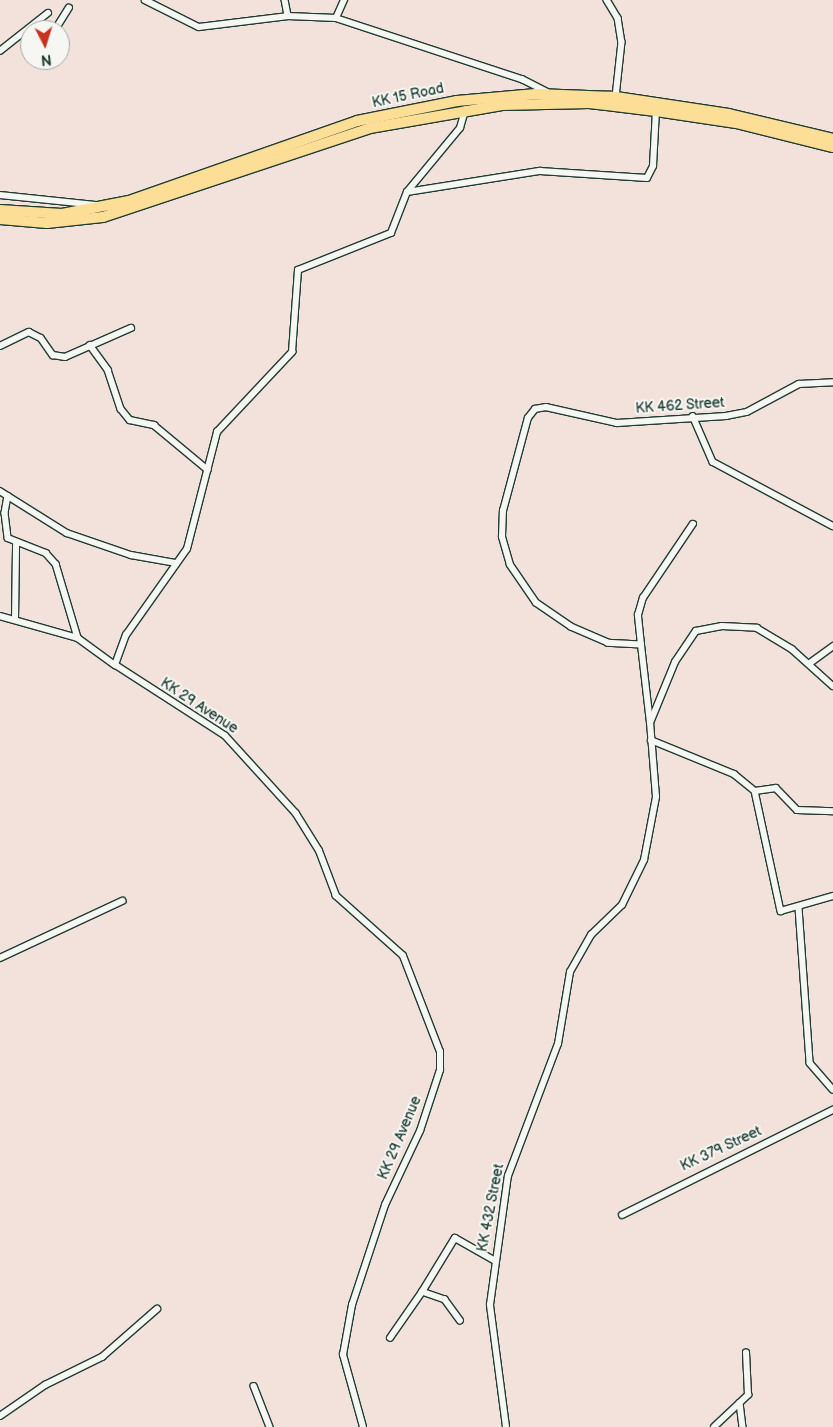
<!DOCTYPE html>
<html>
<head>
<meta charset="utf-8">
<style>
	body { margin:0 }
	#map { position:relative; width:833px; height:1427px; overflow:hidden; background:#f3e2dc; font-family:"Balsamiq Sans",sans-serif }
	div>[style] { position:absolute }
	[style*='--x'] { left:calc(var(--x)*1px); top:calc(var(--y)*1px); width:calc(var(--w)*1px); rotate:calc(var(--a)*1deg) }
	.roads { filter:drop-shadow(1px 0 #1f3d34) drop-shadow(-1px 0 #1f3d34) drop-shadow(0 1px #1f3d34) drop-shadow(0 -1px #1f3d34) }
	.street>* { height:5.5px; margin:-2.75px; padding:0 2.75px; transform-origin:2.75px; border-radius:2.75px; background:#f6f6f2 }
	.highway>* { height:10px; margin:-5px; padding:0 5px; transform-origin:5px; border-radius:5px; background:#fdde96 }
	span { translate:-50% -50%; white-space:nowrap; text-align:center; line-height:1.15; -webkit-text-stroke:4px #f6f6f2; paint-order:stroke }
	.street-label { font-size:14px; color:#1f3d34 }
	.north { position:absolute; left:20px; top:20px; width:50px; height:50px; box-sizing:border-box; background:#f6f6f2; border:1px solid #a0aca6; border-radius:50%; rotate:175deg; font-size:14px; font-weight:700; line-height:20px; text-align:center; color:#1f3d34 }
	.north::after { content:''; display:block; margin:auto; width:18px; height:22px; background:#c8321e; clip-path:polygon(50% 0,100% 100%,50% 72%,0 100%) }
</style>
</head>
<body>
<div id="map">
	<div class="roads">
		<div class="street">
			<div style="--x:145;--y:0;--w:60;--a:26.6"></div>
			<div style="--x:199;--y:27;--w:90;--a:-7"></div>
			<div style="--x:288;--y:16;--w:48;--a:2.4"></div>
			<div style="--x:336;--y:18;--w:196;--a:18.2"></div>
			<div style="--x:522;--y:79;--w:28;--a:27"></div>
			<div style="--x:285;--y:0;--w:16;--a:79"></div>
			<div style="--x:607;--y:0;--w:21;--a:59"></div>
			<div style="--x:618;--y:18;--w:24;--a:81"></div>
			<div style="--x:622;--y:42;--w:55;--a:96.2"></div>
			<div style="--x:336;--y:18;--w:20;--a:-66"></div>
			<div style="--x:55;--y:30;--w:26;--a:-58"></div>
			<div style="--x:0;--y:51;--w:61;--a:-38.4"></div>
			<div style="--x:407;--y:192;--w:135;--a:-9"></div>
			<div style="--x:540;--y:171;--w:107;--a:3.7"></div>
			<div style="--x:647;--y:178;--w:13;--a:-63"></div>
			<div style="--x:653;--y:166;--w:55;--a:-86.9"></div>
			<div style="--x:0;--y:195;--w:98;--a:5.9"></div>
			<div style="--x:90;--y:345;--w:31;--a:54"></div>
			<div style="--x:108;--y:370;--w:41;--a:71.6"></div>
			<div style="--x:121;--y:409;--w:14;--a:51"></div>
			<div style="--x:130;--y:420;--w:25;--a:12"></div>
			<div style="--x:154;--y:425;--w:70;--a:39.8"></div>
			<div style="--x:0;--y:346;--w:32;--a:-26"></div>
			<div style="--x:29;--y:332;--w:13;--a:27"></div>
			<div style="--x:41;--y:338;--w:21;--a:55"></div>
			<div style="--x:53;--y:355;--w:12;--a:9"></div>
			<div style="--x:65;--y:357;--w:72;--a:-23.7"></div>
			<div style="--x:693;--y:416;--w:50;--a:66.5"></div>
			<div style="--x:713;--y:462;--w:136;--a:28.1"></div>
			<div style="--x:0;--y:491;--w:79;--a:32.1"></div>
			<div style="--x:67;--y:533;--w:68;--a:19"></div>
			<div style="--x:131;--y:555;--w:46;--a:10.1"></div>
			<div style="--x:8;--y:496;--w:17;--a:100"></div>
			<div style="--x:5;--y:513;--w:25;--a:83"></div>
			<div style="--x:8;--y:538;--w:41;--a:21.5"></div>
			<div style="--x:46;--y:553;--w:15;--a:48"></div>
			<div style="--x:56;--y:564;--w:77;--a:73.4"></div>
			<div style="--x:0;--y:616;--w:81;--a:15.8"></div>
			<div style="--x:78;--y:638;--w:46;--a:36.1"></div>
			<div style="--x:15;--y:620;--w:76;--a:-89.2"></div>
			<div style="--x:641;--y:645;--w:30;--a:-96"></div>
			<div style="--x:638;--y:615;--w:18;--a:-74"></div>
			<div style="--x:643;--y:598;--w:89;--a:-56"></div>
			<div style="--x:810;--y:663;--w:29;--a:-36"></div>
			<div style="--x:650;--y:723;--w:79;--a:-96.6"></div>
			<div style="--x:641;--y:645;--w:33;--a:-177"></div>
			<div style="--x:608;--y:643;--w:40;--a:-156.6"></div>
			<div style="--x:571;--y:627;--w:42;--a:-145.6"></div>
			<div style="--x:536;--y:603;--w:46;--a:-124.4"></div>
			<div style="--x:510;--y:565;--w:29;--a:-106"></div>
			<div style="--x:502;--y:537;--w:26;--a:-88"></div>
			<div style="--x:503;--y:511;--w:96;--a:-75"></div>
			<div style="--x:528;--y:418;--w:11;--a:-52"></div>
			<div style="--x:535;--y:409;--w:11;--a:-10"></div>
			<div style="--x:546;--y:407;--w:73;--a:12.7"></div>
			<div style="--x:617;--y:423;--w:109;--a:-3.7"></div>
			<div style="--x:726;--y:416;--w:21;--a:-11"></div>
			<div style="--x:747;--y:412;--w:59;--a:-28.3"></div>
			<div style="--x:799;--y:384;--w:34;--a:-3"></div>
			<div style="--x:651;--y:740;--w:90;--a:22.3"></div>
			<div style="--x:734;--y:774;--w:27;--a:39"></div>
			<div style="--x:755;--y:791;--w:21;--a:-8"></div>
			<div style="--x:776;--y:788;--w:30;--a:46"></div>
			<div style="--x:797;--y:810;--w:36;--a:2"></div>
			<div style="--x:755;--y:791;--w:123;--a:77.8"></div>
			<div style="--x:781;--y:911;--w:54;--a:-16.1"></div>
			<div style="--x:799;--y:908;--w:155;--a:85.9"></div>
			<div style="--x:810;--y:1063;--w:35;--a:49"></div>
			<div style="--x:0;--y:958;--w:135;--a:-25"></div>
			<div style="--x:622;--y:1215;--w:236;--a:-26.5"></div>
			<div style="--x:460;--y:1321;--w:26;--a:-126"></div>
			<div style="--x:445;--y:1300;--w:24;--a:-161"></div>
			<div style="--x:422;--y:1292;--w:63;--a:-58.6"></div>
			<div style="--x:455;--y:1238;--w:45;--a:29.4"></div>
			<div style="--x:390;--y:1338;--w:56;--a:-55.2"></div>
			<div style="--x:254;--y:1386;--w:44;--a:68.7"></div>
			<div style="--x:740;--y:1403;--w:24;--a:83"></div>
			<div style="--x:0;--y:1416;--w:55;--a:-34.6"></div>
			<div style="--x:45;--y:1385;--w:64;--a:-26.2"></div>
			<div style="--x:102;--y:1357;--w:73;--a:-41.1"></div>
			<div style="--x:363;--y:1427;--w:75;--a:-105.5"></div>
			<div style="--x:343;--y:1355;--w:51;--a:-79.8"></div>
			<div style="--x:352;--y:1305;--w:105;--a:-71.7"></div>
			<div style="--x:385;--y:1205;--w:82;--a:-64.7"></div>
			<div style="--x:420;--y:1131;--w:64;--a:-71.8"></div>
			<div style="--x:440;--y:1070;--w:18;--a:-90"></div>
			<div style="--x:440;--y:1052;--w:103;--a:-111.1"></div>
			<div style="--x:403;--y:956;--w:90;--a:-138.2"></div>
			<div style="--x:336;--y:896;--w:48;--a:-110.7"></div>
			<div style="--x:319;--y:851;--w:44;--a:-121.9"></div>
			<div style="--x:296;--y:814;--w:105;--a:-132.3"></div>
			<div style="--x:225;--y:736;--w:131;--a:-147.2"></div>
			<div style="--x:115;--y:665;--w:32;--a:-70"></div>
			<div style="--x:126;--y:635;--w:105;--a:-54.7"></div>
			<div style="--x:187;--y:549;--w:121;--a:-75.6"></div>
			<div style="--x:217;--y:432;--w:110;--a:-46.8"></div>
			<div style="--x:292;--y:352;--w:82;--a:-85.8"></div>
			<div style="--x:298;--y:270;--w:100;--a:-21.7"></div>
			<div style="--x:391;--y:233;--w:44;--a:-68.7"></div>
			<div style="--x:407;--y:192;--w:83;--a:-50.4"></div>
			<div style="--x:460;--y:128;--w:19;--a:-74"></div>
			<div style="--x:506;--y:1427;--w:123;--a:-97.5"></div>
			<div style="--x:490;--y:1305;--w:130;--a:-82.1"></div>
			<div style="--x:508;--y:1176;--w:141;--a:-69.3"></div>
			<div style="--x:558;--y:1044;--w:73;--a:-80.5"></div>
			<div style="--x:570;--y:972;--w:43;--a:-60.4"></div>
			<div style="--x:591;--y:935;--w:43;--a:-44.1"></div>
			<div style="--x:622;--y:905;--w:50;--a:-63.9"></div>
			<div style="--x:644;--y:860;--w:64;--a:-79.2"></div>
			<div style="--x:656;--y:797;--w:74;--a:-94.6"></div>
			<div style="--x:650;--y:723;--w:66;--a:-67.7"></div>
			<div style="--x:675;--y:662;--w:37;--a:-56"></div>
			<div style="--x:696;--y:631;--w:26;--a:-11"></div>
			<div style="--x:722;--y:626;--w:35;--a:3"></div>
			<div style="--x:757;--y:628;--w:41;--a:31"></div>
			<div style="--x:792;--y:649;--w:55;--a:42.1"></div>
			<div style="--x:714;--y:1427;--w:47;--a:-43.3"></div>
			<div style="--x:748;--y:1395;--w:42;--a:-92.7"></div>
		</div>
		<div class="highway">
			<div style="--x:0;--y:210;--w:62;--a:3.7"></div>
			<div style="--x:62;--y:214;--w:68;--a:-11"></div>
			<div style="--x:129;--y:201;--w:242;--a:-19.3"></div>
			<div style="--x:357;--y:121;--w:102;--a:-11.3"></div>
			<div style="--x:457;--y:101;--w:79;--a:-5.1"></div>
			<div style="--x:536;--y:94;--w:80;--a:2.1"></div>
			<div style="--x:616;--y:97;--w:114;--a:8.6"></div>
			<div style="--x:729;--y:114;--w:107;--a:13.5"></div>
			<div style="--x:0;--y:219;--w:47;--a:4.9"></div>
			<div style="--x:47;--y:223;--w:56;--a:-6.1"></div>
			<div style="--x:103;--y:217;--w:281;--a:-18.4"></div>
			<div style="--x:370;--y:128;--w:134;--a:-9.9"></div>
			<div style="--x:502;--y:105;--w:87;--a:-1.3"></div>
			<div style="--x:589;--y:103;--w:67;--a:6.8"></div>
			<div style="--x:656;--y:111;--w:81;--a:8.5"></div>
			<div style="--x:736;--y:123;--w:100;--a:13.9"></div>
		</div>
	</div>
	<div class="street-label">
		<span style="left:408px;top:96px;rotate:-12deg">KK 15 Road</span>
		<span style="left:680px;top:406px;rotate:-4deg">KK 462 Street</span>
		<span style="left:199px;top:706px;rotate:33deg">KK 29 Avenue</span>
		<span style="left:400px;top:1138px;rotate:-67deg">KK 29 Avenue</span>
		<span style="left:721px;top:1149px;rotate:-25deg">KK 379 Street</span>
		<span style="left:491px;top:1208px;rotate:-79deg">KK 432 Street</span>
	</div>
	<div class="north">N</div>
</div>
</body>
</html>
